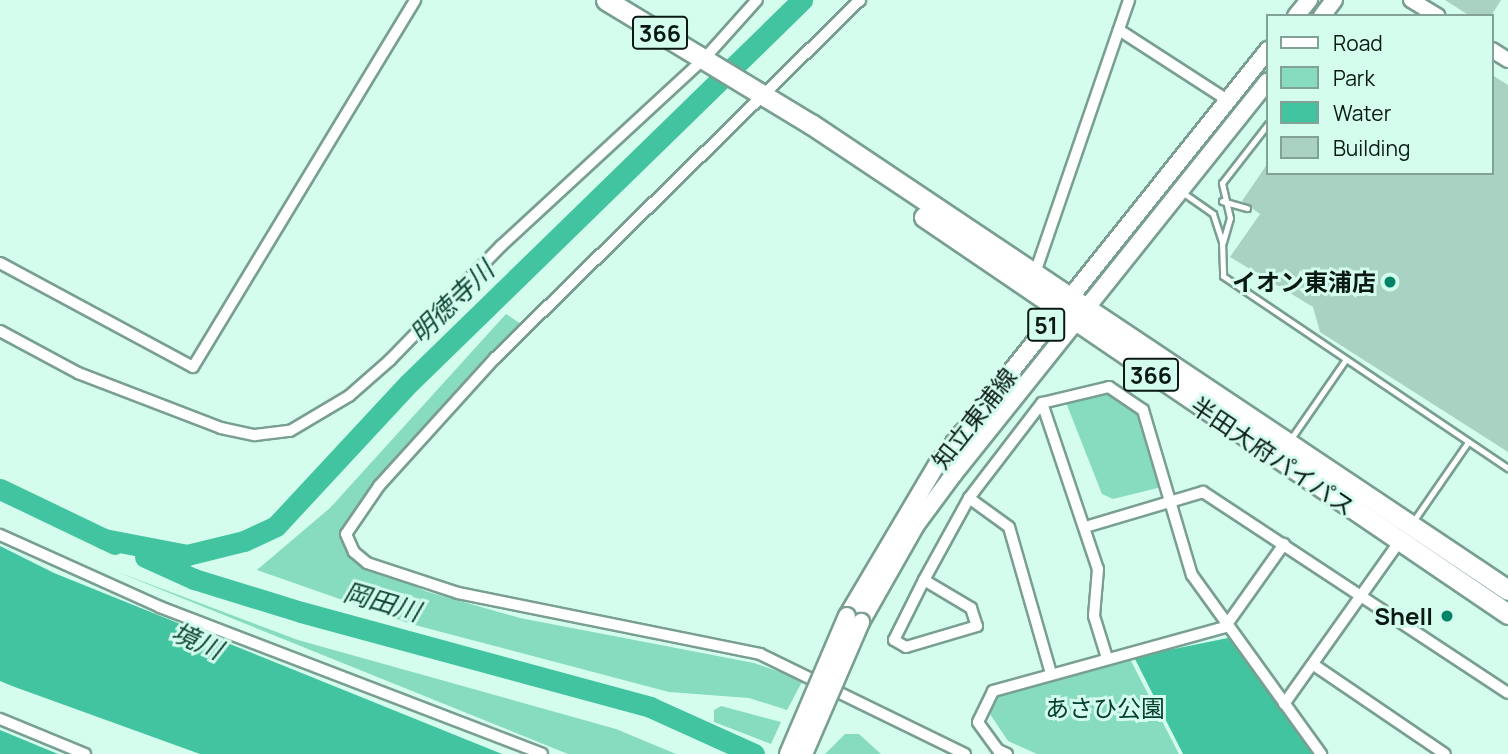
<!DOCTYPE html>
<html>
<head>
<meta charset="utf-8">
<style>
	body { margin:0 }
	#map { position:relative; width:1508px; height:754px; overflow:hidden; background:#d4fdee; font-family:Manrope,"Noto Sans JP",sans-serif }
	div>[style] { position:absolute }
	[style*='--x'] { left:calc(var(--x)*1px); top:calc(var(--y)*1px); width:calc(var(--w)*1px); rotate:calc(var(--a)*1deg) }
	.green>* { inset:0; background:#87dbbe }
	.water>* { inset:0; background:#41c49f }
	.river>* { height:21px; margin:-10.5px; padding:0 10.5px; transform-origin:10.5px; border-radius:10.5px; background:#41c49f }
	.building>* { inset:0; background:#aad2c3 }
	.roads { filter:drop-shadow(2px 0 #799f91) drop-shadow(-2px 0 #799f91) drop-shadow(0 2px #799f91) drop-shadow(0 -2px #799f91) }
	.lane>* { height:5px; margin:-2.5px; padding:0 2.5px; transform-origin:2.5px; border-radius:2.5px; background:#fff }
	.street>* { height:10px; margin:-5px; padding:0 5px; transform-origin:5px; border-radius:5px; background:#fff }
	.secondary>* { height:14px; margin:-7px; padding:0 7px; transform-origin:7px; border-radius:7px; background:#fff }
	.primary>* { height:16px; margin:-8px; padding:0 8px; transform-origin:8px; border-radius:8px; background:#fff }
	.highway>* { height:19px; margin:-9.5px; padding:0 9.5px; transform-origin:9.5px; border-radius:9.5px; background:#fff }
	.bridges { filter:drop-shadow(2px 0 #799f91) drop-shadow(-2px 0 #799f91) drop-shadow(0 2px #799f91) drop-shadow(0 -2px #799f91) }
	.primary-bridge>* { height:16px; margin:-8px; padding:0 8px; transform-origin:8px; border-radius:8px; background:#fff }
	.dots>* { width:19px; height:19px; translate:-50% -50%; box-sizing:border-box; border:4px solid #d4fdee; border-radius:50% }
	span { translate:-50% -50%; white-space:nowrap; text-align:center; line-height:1.15; -webkit-text-stroke:6px #d4fdee; paint-order:stroke }
	.shield-label span { padding:2px 5px; background:#d4fdee; border:2px solid; border-radius:5px; -webkit-text-stroke-width:0 }
	.shield-label { font-size:23px; color:#0a1914; font-weight:700 }
	.poi-label { font-size:24px; color:#0a1914; font-weight:700 }
	.right { translate:-100% -50%; text-align:right }
	.street-label { font-size:24px; color:#0a1914 }
	.park-label { font-size:24px; color:#064031 }
	.water-label { font-size:26px; color:#0d4536; font-style:italic }
	.legend { position:absolute; left:1266px; top:14px; width:228px; height:161px; box-sizing:border-box; background:#d4fdee; border:2px solid #83a297; margin:0; padding:9px 12px; list-style:none; font-size:21px; color:#0a1914 }
	.legend li { display:flex; align-items:center; gap:14px; height:35px }
	.legend b { width:35px; border:2px solid #83a297 }
</style>
</head>
<body>
<div id="map">
	<div class="green">
		<div style="clip-path:polygon(506px 314px,521px 324px,379px 486px,346px 534px,367px 563px,425px 591px,520px 618px,754px 663px,803px 680px,787px 710px,749px 698px,669px 692px,411px 624px,257px 570px,330px 508px)"></div>
		<div style="clip-path:polygon(1109px 387px,1143px 410px,1170px 485px,1113px 499px,1102px 494px,1065px 400px)"></div>
		<div style="clip-path:polygon(115px 571px,298px 640px,616px 729px,676px 754px,568px 754px)"></div>
		<div style="clip-path:polygon(1129px 657px,1179px 754px,1037px 754px,1008px 741px,990px 714px,1005px 685px)"></div>
		<div style="clip-path:polygon(721px 706px,781px 722px,771px 744px,714px 722px,714px 710px)"></div>
		<div style="clip-path:polygon(845px 734px,859px 734px,881px 754px,825px 754px)"></div>
	</div>
	<div class="water">
		<div style="clip-path:polygon(0 546px,54px 573px,502px 754px,200px 754px,12px 686px,0 681px)"></div>
		<div style="clip-path:polygon(1228px 638px,1320px 754px,1183px 754px,1134px 657px)"></div>
		<div style="clip-path:polygon(0 730px,58px 754px,0 754px)"></div>
	</div>
	<div class="river">
		<div style="--x:0;--y:489;--w:127;--a:25.6"></div>
		<div style="--x:104;--y:539;--w:85;--a:10.9"></div>
		<div style="--x:187;--y:555;--w:59;--a:-13.8"></div>
		<div style="--x:244;--y:541;--w:35;--a:-25"></div>
		<div style="--x:276;--y:526;--w:195;--a:-47.1"></div>
		<div style="--x:409;--y:383;--w:549;--a:-44.26"></div>
		<div style="--x:145;--y:557;--w:54;--a:24.2"></div>
		<div style="--x:194;--y:579;--w:112;--a:17.1"></div>
		<div style="--x:301;--y:612;--w:362;--a:15.2"></div>
		<div style="--x:650;--y:707;--w:114;--a:24.3"></div>
	</div>
	<div class="building">
		<div style="clip-path:polygon(1445px 0,1501px 0,1491px 16px,1470px 16px)"></div>
		<div style="clip-path:polygon(1492px 75px,1508px 85px,1508px 452px,1320px 332px,1313px 307px,1230px 257px,1260px 214px,1242px 201px,1268px 163px,1268px 173px,1492px 173px)"></div>
	</div>
	<div class="roads">
		<div class="lane">
			<div style="--x:1182;--y:192;--w:38;--a:35"></div>
			<div style="--x:1213;--y:214;--w:29;--a:72"></div>
			<div style="--x:1222;--y:242;--w:34;--a:88"></div>
			<div style="--x:1223;--y:276;--w:344;--a:34"></div>
			<div style="--x:1222;--y:201;--w:26;--a:16"></div>
			<div style="--x:1223;--y:242;--w:25;--a:-74"></div>
			<div style="--x:1230;--y:218;--w:36;--a:-103"></div>
			<div style="--x:1222;--y:183;--w:75;--a:-52.1"></div>
			<div style="--x:1290;--y:440;--w:98;--a:-55.3"></div>
			<div style="--x:1412;--y:523;--w:98;--a:-55.3"></div>
		</div>
		<div class="street">
			<div style="--x:860;--y:0;--w:511;--a:135.55"></div>
			<div style="--x:495;--y:358;--w:173;--a:132.2"></div>
			<div style="--x:379;--y:486;--w:58;--a:124.5"></div>
			<div style="--x:346;--y:534;--w:20;--a:66"></div>
			<div style="--x:354;--y:552;--w:17;--a:40"></div>
			<div style="--x:367;--y:563;--w:96;--a:18.2"></div>
			<div style="--x:458;--y:593;--w:308;--a:11.4"></div>
			<div style="--x:760;--y:654;--w:228;--a:26"></div>
			<div style="--x:1119;--y:30;--w:129;--a:32.9"></div>
			<div style="--x:0;--y:263;--w:219;--a:28.3"></div>
			<div style="--x:193;--y:367;--w:429;--a:-58.8"></div>
			<div style="--x:1034;--y:276;--w:292;--a:-71"></div>
			<div style="--x:0;--y:331;--w:89;--a:28.3"></div>
			<div style="--x:78;--y:373;--w:153;--a:21"></div>
			<div style="--x:221;--y:428;--w:35;--a:12"></div>
			<div style="--x:255;--y:435;--w:35;--a:-7"></div>
			<div style="--x:290;--y:431;--w:69;--a:-30.7"></div>
			<div style="--x:349;--y:396;--w:55;--a:-41.3"></div>
			<div style="--x:390;--y:360;--w:159;--a:-45.8"></div>
			<div style="--x:501;--y:246;--w:276;--a:-42.7"></div>
			<div style="--x:704;--y:59;--w:79;--a:-48.1"></div>
			<div style="--x:1042;--y:403;--w:175;--a:71.4"></div>
			<div style="--x:1098;--y:569;--w:47;--a:94.9"></div>
			<div style="--x:1094;--y:616;--w:44;--a:72.8"></div>
			<div style="--x:969;--y:498;--w:49;--a:35.9"></div>
			<div style="--x:1009;--y:527;--w:152;--a:74"></div>
			<div style="--x:1085;--y:527;--w:123;--a:-16.5"></div>
			<div style="--x:1203;--y:492;--w:365;--a:33.4"></div>
			<div style="--x:0;--y:535;--w:175;--a:24.2"></div>
			<div style="--x:160;--y:607;--w:409;--a:21"></div>
			<div style="--x:924;--y:580;--w:55;--a:30.8"></div>
			<div style="--x:971;--y:608;--w:19;--a:72"></div>
			<div style="--x:977;--y:626;--w:74;--a:163.5"></div>
			<div style="--x:906;--y:647;--w:14;--a:-150"></div>
			<div style="--x:894;--y:640;--w:67;--a:-63.4"></div>
			<div style="--x:924;--y:580;--w:94;--a:-61.2"></div>
			<div style="--x:969;--y:498;--w:120;--a:-52.5"></div>
			<div style="--x:1042;--y:403;--w:69;--a:-13.4"></div>
			<div style="--x:1109;--y:387;--w:41;--a:34.1"></div>
			<div style="--x:1143;--y:410;--w:172;--a:73.5"></div>
			<div style="--x:1192;--y:575;--w:221;--a:54.2"></div>
			<div style="--x:1314;--y:665;--w:158;--a:34.2"></div>
			<div style="--x:1284;--y:704;--w:204;--a:-54.6"></div>
			<div style="--x:0;--y:719;--w:92;--a:22.4"></div>
			<div style="--x:1007;--y:754;--w:10;--a:-156"></div>
			<div style="--x:998;--y:750;--w:34;--a:-126"></div>
			<div style="--x:978;--y:722;--w:34;--a:-64"></div>
			<div style="--x:993;--y:691;--w:241;--a:-15.4"></div>
			<div style="--x:1225;--y:627;--w:102;--a:-54.6"></div>
		</div>
		<div class="secondary">
			<div style="--x:1411;--y:0;--w:31;--a:31"></div>
			<div style="--x:1492;--y:50;--w:19;--a:32"></div>
		</div>
		<div class="primary">
			<div style="--x:1296;--y:16;--w:21;--a:-51"></div>
			<div style="--x:1322;--y:16;--w:20;--a:-53"></div>
			<div style="--x:847;--y:616;--w:178;--a:-59.3"></div>
			<div style="--x:938;--y:463;--w:529;--a:-51.37"></div>
			<div style="--x:861;--y:622;--w:112;--a:-60.4"></div>
			<div style="--x:916;--y:525;--w:62;--a:-53.5"></div>
			<div style="--x:953;--y:475;--w:504;--a:-51.36"></div>
		</div>
		<div class="highway">
			<div style="--x:606;--y:0;--w:240;--a:31.2"></div>
			<div style="--x:811;--y:124;--w:838;--a:33.77"></div>
			<div style="--x:924;--y:217;--w:706;--a:34.21"></div>
		</div>
	</div>
	<div class="bridges">
		<div class="primary-bridge">
			<div style="--x:788;--y:754;--w:150;--a:-66.9"></div>
			<div style="--x:804;--y:754;--w:144;--a:-66.6"></div>
		</div>
	</div>
	<div class="dots">
		<div style="left:1390px;top:282px;background:#008467"></div>
		<div style="left:1447px;top:616px;background:#008467"></div>
	</div>
	<div class="shield-label">
		<span style="left:660px;top:33px">366</span>
		<span style="left:1046px;top:325px">51</span>
		<span style="left:1151px;top:375px">366</span>
	</div>
	<div class="poi-label">
		<span class="right" style="left:1376px;top:282px">イオン東浦店</span>
		<span class="right" style="left:1433px;top:616px">Shell</span>
	</div>
	<div class="street-label">
		<span style="left:974px;top:418px;rotate:-52deg">知立東浦線</span>
		<span style="left:1273px;top:456px;rotate:34deg">半田大府パイパス</span>
	</div>
	<div class="park-label">
		<span style="left:1105px;top:708px">あさひ公園</span>
	</div>
	<div class="water-label">
		<span style="left:452px;top:302px;rotate:-44deg">明徳寺川</span>
		<span style="left:382px;top:602px;rotate:16deg">岡田川</span>
		<span style="left:197px;top:641px;rotate:24deg">境川</span>
	</div>
	<ul class="legend">
	<li><b style="height:9px;background:#fff"></b>Road</li>
	<li><b style="height:19px;background:#87dbbe"></b>Park</li>
	<li><b style="height:19px;background:#41c49f"></b>Water</li>
	<li><b style="height:19px;background:#aad2c3"></b>Building</li>
	</ul>
</div>
</body>
</html>
